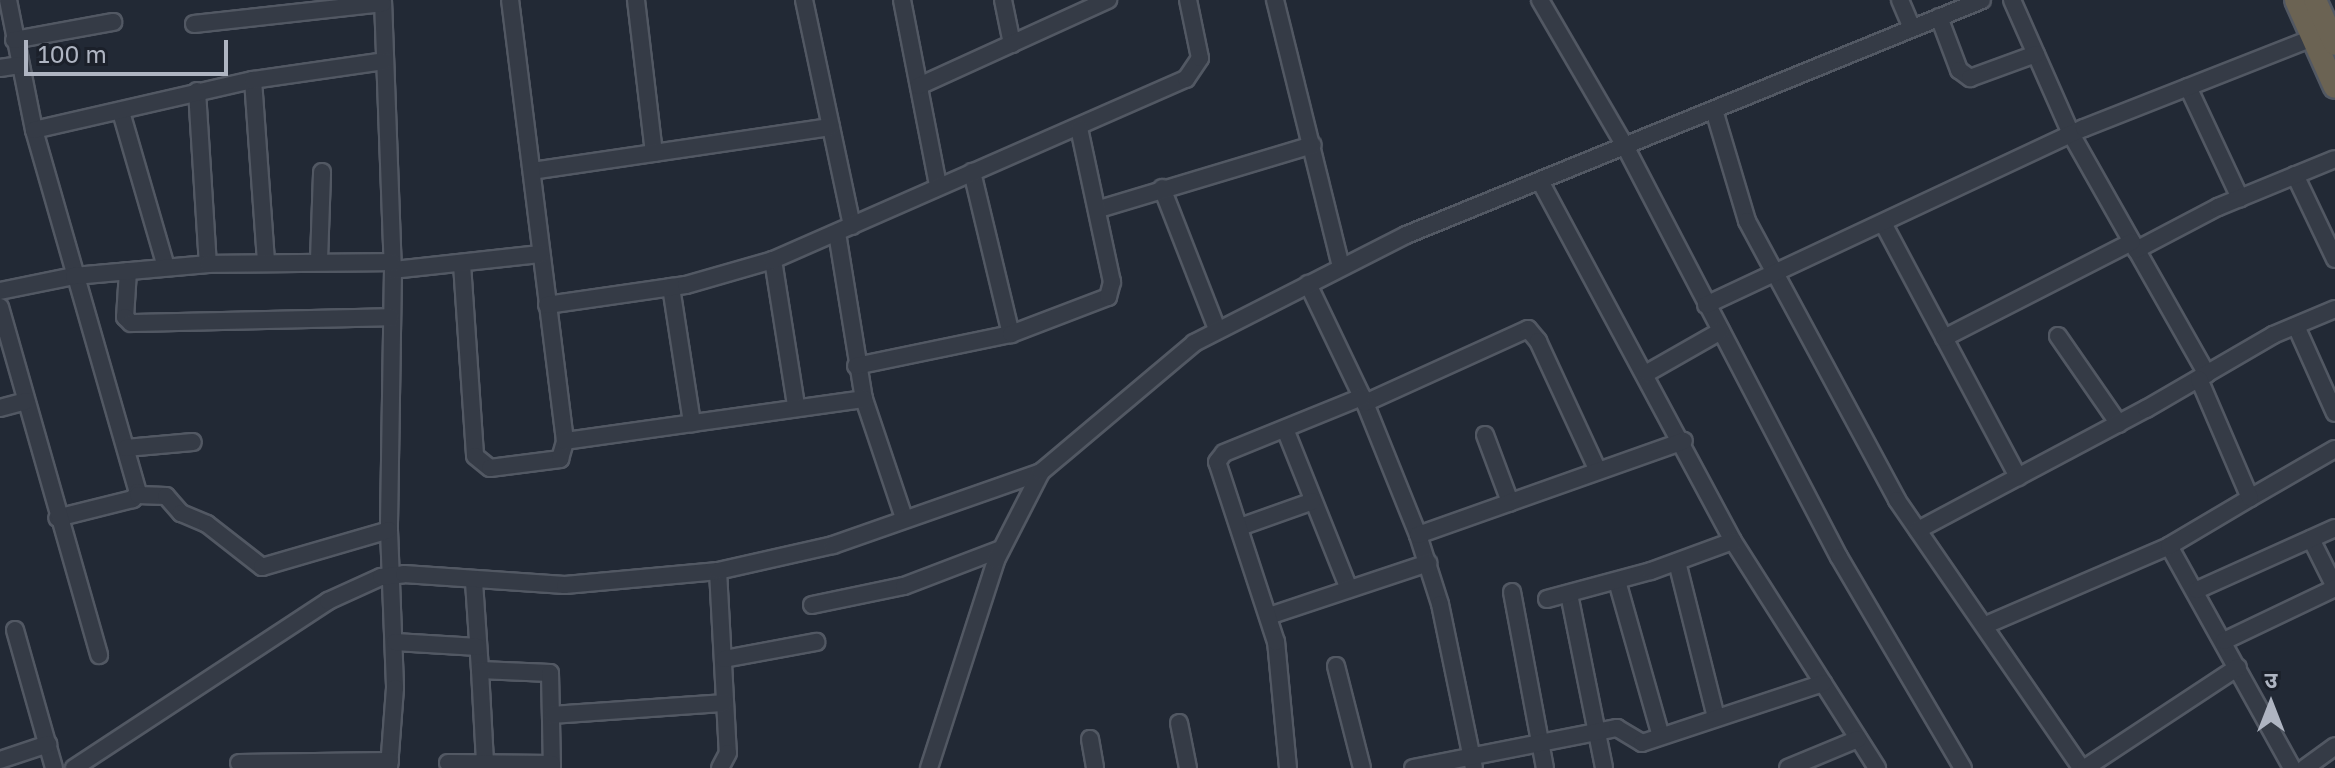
<!DOCTYPE html>
<html>
<head>
<meta charset="utf-8">
<style>
	body { margin:0 }
	#map { position:relative; width:2335px; height:768px; overflow:hidden; background:#222935; font-family:"Golos Text","Noto Sans Devanagari",sans-serif }
	div>[style] { position:absolute }
	[style*='--x'] { left:calc(var(--x)*1px); top:calc(var(--y)*1px); width:calc(var(--w)*1px); rotate:calc(var(--a)*1deg) }
	.roads { filter:drop-shadow(2px 0 #525863) drop-shadow(-2px 0 #525863) drop-shadow(0 2px #525863) drop-shadow(0 -2px #525863) }
	.minor>* { height:16px; margin:-8px; padding:0 8px; transform-origin:8px; border-radius:8px; background:#353b46 }
	.highway>* { height:22px; margin:-11px; padding:0 11px; transform-origin:11px; border-radius:11px; background:#6b6353 }
	span { translate:-50% -50%; white-space:nowrap; text-align:center; line-height:1.15; -webkit-text-stroke:7px #1b202a; paint-order:stroke }
	.north { position:absolute; left:2231px; top:664px; width:80px; height:80px; -webkit-text-stroke:6px #1b202a; paint-order:stroke; rotate:0deg; font-size:22px; font-weight:700; line-height:32px; text-align:center; color:#afb5c2 }
	.north::after { content:''; display:block; margin:auto; width:28px; height:36px; background:#afb5c2; clip-path:polygon(50% 0,100% 100%,50% 72%,0 100%) }
	.scale { position:absolute; left:24px; top:40px; width:204px; height:36px; box-sizing:border-box; border:4px solid #afb5c2; border-top:0; padding-left:10px; font-size:24px; line-height:28px; white-space:nowrap; color:#afb5c2; -webkit-text-stroke:6px #1b202a; paint-order:stroke }
</style>
</head>
<body>
<div id="map">
	<div class="roads">
		<div class="minor">
			<div style="--x:8;--y:0;--w:133;--a:78.7"></div>
			<div style="--x:34;--y:130;--w:377;--a:74"></div>
			<div style="--x:138;--y:492;--w:9;--a:126"></div>
			<div style="--x:133;--y:499;--w:78;--a:166"></div>
			<div style="--x:383;--y:0;--w:270;--a:87.9"></div>
			<div style="--x:393;--y:270;--w:260;--a:90.9"></div>
			<div style="--x:389;--y:530;--w:158;--a:87.8"></div>
			<div style="--x:395;--y:688;--w:80;--a:94.3"></div>
			<div style="--x:636;--y:0;--w:154;--a:83.3"></div>
			<div style="--x:804;--y:0;--w:231;--a:78"></div>
			<div style="--x:902;--y:0;--w:189;--a:79"></div>
			<div style="--x:1003;--y:0;--w:45;--a:78.4"></div>
			<div style="--x:1275;--y:0;--w:275;--a:76.1"></div>
			<div style="--x:1540;--y:0;--w:169;--a:59.8"></div>
			<div style="--x:1625;--y:146;--w:463;--a:62.5"></div>
			<div style="--x:1839;--y:557;--w:245;--a:59.6"></div>
			<div style="--x:1900;--y:0;--w:30;--a:67"></div>
			<div style="--x:2012;--y:0;--w:146;--a:66.2"></div>
			<div style="--x:2071;--y:134;--w:276;--a:60.5"></div>
			<div style="--x:1939;--y:17;--w:57;--a:69.3"></div>
			<div style="--x:1959;--y:70;--w:14;--a:36"></div>
			<div style="--x:1970;--y:78;--w:70;--a:-20"></div>
			<div style="--x:194;--y:24;--w:190;--a:-6.3"></div>
			<div style="--x:14;--y:40;--w:101;--a:-10.3"></div>
			<div style="--x:0;--y:68;--w:19;--a:-9"></div>
			<div style="--x:253;--y:80;--w:183;--a:85.9"></div>
			<div style="--x:919;--y:86;--w:208;--a:-24.5"></div>
			<div style="--x:2188;--y:87;--w:123;--a:64.9"></div>
			<div style="--x:197;--y:91;--w:173;--a:86.4"></div>
			<div style="--x:1714;--y:110;--w:116;--a:73.4"></div>
			<div style="--x:1747;--y:221;--w:317;--a:61.7"></div>
			<div style="--x:1897;--y:500;--w:325;--a:55.5"></div>
			<div style="--x:121;--y:112;--w:161;--a:73.8"></div>
			<div style="--x:34;--y:130;--w:225;--a:-12.9"></div>
			<div style="--x:253;--y:80;--w:133;--a:-8.2"></div>
			<div style="--x:532;--y:171;--w:302;--a:-8.4"></div>
			<div style="--x:972;--y:172;--w:167;--a:76.5"></div>
			<div style="--x:2295;--y:175;--w:93;--a:64.5"></div>
			<div style="--x:1540;--y:181;--w:408;--a:61.8"></div>
			<div style="--x:1733;--y:541;--w:269;--a:57.6"></div>
			<div style="--x:1162;--y:188;--w:151;--a:68.7"></div>
			<div style="--x:1099;--y:209;--w:223;--a:-16.7"></div>
			<div style="--x:1883;--y:223;--w:288;--a:62"></div>
			<div style="--x:837;--y:233;--w:168;--a:80.8"></div>
			<div style="--x:864;--y:399;--w:126;--a:71.4"></div>
			<div style="--x:2136;--y:250;--w:93;--a:-27.7"></div>
			<div style="--x:2218;--y:207;--w:126;--a:-22.3"></div>
			<div style="--x:319;--y:260;--w:88;--a:-88"></div>
			<div style="--x:773;--y:260;--w:148;--a:81"></div>
			<div style="--x:462;--y:264;--w:192;--a:86.1"></div>
			<div style="--x:475;--y:456;--w:19;--a:39"></div>
			<div style="--x:490;--y:468;--w:71;--a:-7.3"></div>
			<div style="--x:560;--y:459;--w:19;--a:-74"></div>
			<div style="--x:565;--y:441;--w:444;--a:-97.1"></div>
			<div style="--x:393;--y:270;--w:149;--a:-6.2"></div>
			<div style="--x:128;--y:271;--w:46;--a:93.7"></div>
			<div style="--x:125;--y:317;--w:8;--a:45"></div>
			<div style="--x:131;--y:323;--w:260;--a:-1.3"></div>
			<div style="--x:1308;--y:284;--w:132;--a:64.4"></div>
			<div style="--x:1365;--y:403;--w:142;--a:68.1"></div>
			<div style="--x:1418;--y:535;--w:72;--a:72.3"></div>
			<div style="--x:1440;--y:604;--w:167;--a:78.3"></div>
			<div style="--x:671;--y:287;--w:138;--a:81.2"></div>
			<div style="--x:0;--y:291;--w:76;--a:-11.5"></div>
			<div style="--x:74;--y:276;--w:135;--a:-5.1"></div>
			<div style="--x:208;--y:264;--w:184;--a:-0.6"></div>
			<div style="--x:547;--y:305;--w:140;--a:-8.2"></div>
			<div style="--x:686;--y:285;--w:91;--a:-16"></div>
			<div style="--x:773;--y:260;--w:451;--a:-23.7"></div>
			<div style="--x:1186;--y:79;--w:25;--a:-56"></div>
			<div style="--x:1200;--y:58;--w:59;--a:-101.7"></div>
			<div style="--x:1706;--y:305;--w:417;--a:-25.1"></div>
			<div style="--x:2084;--y:128;--w:246;--a:-21.5"></div>
			<div style="--x:0;--y:307;--w:362;--a:74.1"></div>
			<div style="--x:2296;--y:326;--w:95;--a:65.9"></div>
			<div style="--x:2058;--y:336;--w:107;--a:55.3"></div>
			<div style="--x:1944;--y:338;--w:211;--a:-27.1"></div>
			<div style="--x:856;--y:366;--w:158;--a:-11.7"></div>
			<div style="--x:1011;--y:334;--w:104;--a:-20.9"></div>
			<div style="--x:1108;--y:297;--w:16;--a:-75"></div>
			<div style="--x:1112;--y:282;--w:157;--a:-102.1"></div>
			<div style="--x:1647;--y:373;--w:85;--a:-29.6"></div>
			<div style="--x:1365;--y:403;--w:179;--a:-24.4"></div>
			<div style="--x:1528;--y:329;--w:16;--a:50"></div>
			<div style="--x:1538;--y:341;--w:143;--a:65.2"></div>
			<div style="--x:0;--y:408;--w:27;--a:-15"></div>
			<div style="--x:1285;--y:429;--w:172;--a:68.2"></div>
			<div style="--x:1485;--y:435;--w:72;--a:69.5"></div>
			<div style="--x:565;--y:441;--w:302;--a:-8"></div>
			<div style="--x:126;--y:448;--w:67;--a:-5.1"></div>
			<div style="--x:138;--y:495;--w:28;--a:2"></div>
			<div style="--x:166;--y:496;--w:23;--a:49"></div>
			<div style="--x:181;--y:513;--w:28;--a:23"></div>
			<div style="--x:207;--y:524;--w:70;--a:38"></div>
			<div style="--x:262;--y:567;--w:132;--a:-16.2"></div>
			<div style="--x:2250;--y:498;--w:98;--a:-30"></div>
			<div style="--x:1240;--y:527;--w:77;--a:-19.6"></div>
			<div style="--x:1918;--y:530;--w:258;--a:-28"></div>
			<div style="--x:2146;--y:409;--w:147;--a:-30.2"></div>
			<div style="--x:2273;--y:335;--w:67;--a:-22.8"></div>
			<div style="--x:1418;--y:535;--w:282;--a:-19.5"></div>
			<div style="--x:2311;--y:539;--w:54;--a:63.4"></div>
			<div style="--x:2169;--y:546;--w:254;--a:61"></div>
			<div style="--x:1677;--y:562;--w:160;--a:75.9"></div>
			<div style="--x:718;--y:571;--w:182;--a:86.9"></div>
			<div style="--x:728;--y:753;--w:17;--a:118"></div>
			<div style="--x:1617;--y:581;--w:161;--a:74.2"></div>
			<div style="--x:474;--y:582;--w:88;--a:86.1"></div>
			<div style="--x:480;--y:670;--w:70;--a:2.5"></div>
			<div style="--x:550;--y:673;--w:95;--a:88.8"></div>
			<div style="--x:2197;--y:590;--w:151;--a:-24.2"></div>
			<div style="--x:1512;--y:592;--w:179;--a:79.4"></div>
			<div style="--x:1569;--y:594;--w:177;--a:78.6"></div>
			<div style="--x:1547;--y:599;--w:108;--a:-15.1"></div>
			<div style="--x:1651;--y:571;--w:87;--a:-20.1"></div>
			<div style="--x:812;--y:605;--w:94;--a:-11.7"></div>
			<div style="--x:904;--y:586;--w:104;--a:-20.9"></div>
			<div style="--x:1269;--y:616;--w:168;--a:-18.4"></div>
			<div style="--x:1986;--y:625;--w:199;--a:-23.3"></div>
			<div style="--x:2169;--y:546;--w:94;--a:-30.7"></div>
			<div style="--x:2250;--y:498;--w:129;--a:-113.2"></div>
			<div style="--x:15;--y:630;--w:143;--a:74.2"></div>
			<div style="--x:2224;--y:641;--w:123;--a:-25.5"></div>
			<div style="--x:395;--y:642;--w:83;--a:3.4"></div>
			<div style="--x:724;--y:659;--w:94;--a:-10.5"></div>
			<div style="--x:1336;--y:666;--w:105;--a:75.7"></div>
			<div style="--x:480;--y:670;--w:93;--a:86.9"></div>
			<div style="--x:552;--y:715;--w:173;--a:-4"></div>
			<div style="--x:1179;--y:723;--w:46;--a:78.7"></div>
			<div style="--x:1090;--y:739;--w:29;--a:80"></div>
			<div style="--x:0;--y:760;--w:51;--a:-18.4"></div>
			<div style="--x:239;--y:763;--w:151;--a:-0.8"></div>
			<div style="--x:448;--y:763;--w:104;--a:0.6"></div>
			<div style="--x:74;--y:768;--w:304;--a:-33.3"></div>
			<div style="--x:328;--y:601;--w:58;--a:-24.4"></div>
			<div style="--x:381;--y:577;--w:23;--a:-7"></div>
			<div style="--x:404;--y:574;--w:161;--a:3.9"></div>
			<div style="--x:565;--y:585;--w:154;--a:-5.2"></div>
			<div style="--x:718;--y:571;--w:118;--a:-12.7"></div>
			<div style="--x:833;--y:545;--w:220;--a:-19.3"></div>
			<div style="--x:929;--y:768;--w:219;--a:-72.1"></div>
			<div style="--x:996;--y:560;--w:99;--a:-62.9"></div>
			<div style="--x:1041;--y:472;--w:200;--a:-40.1"></div>
			<div style="--x:1194;--y:343;--w:238;--a:-27"></div>
			<div style="--x:1406;--y:235;--w:622;--a:-22.19"></div>
			<div style="--x:1288;--y:768;--w:127;--a:-95.4"></div>
			<div style="--x:1276;--y:642;--w:189;--a:-108.1"></div>
			<div style="--x:1217;--y:462;--w:11;--a:-52"></div>
			<div style="--x:1224;--y:453;--w:149;--a:-22.1"></div>
			<div style="--x:1413;--y:768;--w:208;--a:-11.1"></div>
			<div style="--x:1617;--y:728;--w:29;--a:31"></div>
			<div style="--x:1642;--y:743;--w:191;--a:-18.3"></div>
			<div style="--x:1788;--y:768;--w:76;--a:-22.5"></div>
			<div style="--x:2085;--y:768;--w:183;--a:-33.4"></div>
			<div style="--x:2305;--y:768;--w:37;--a:-36"></div>
		</div>
		<div class="highway">
			<div style="--x:2296;--y:0;--w:95;--a:65.9"></div>
			<div style="--x:2315;--y:0;--w:48;--a:65.6"></div>
		</div>
	</div>
	<div class="north">उ</div>
	<div class="scale">100 m</div>
</div>
</body>
</html>
